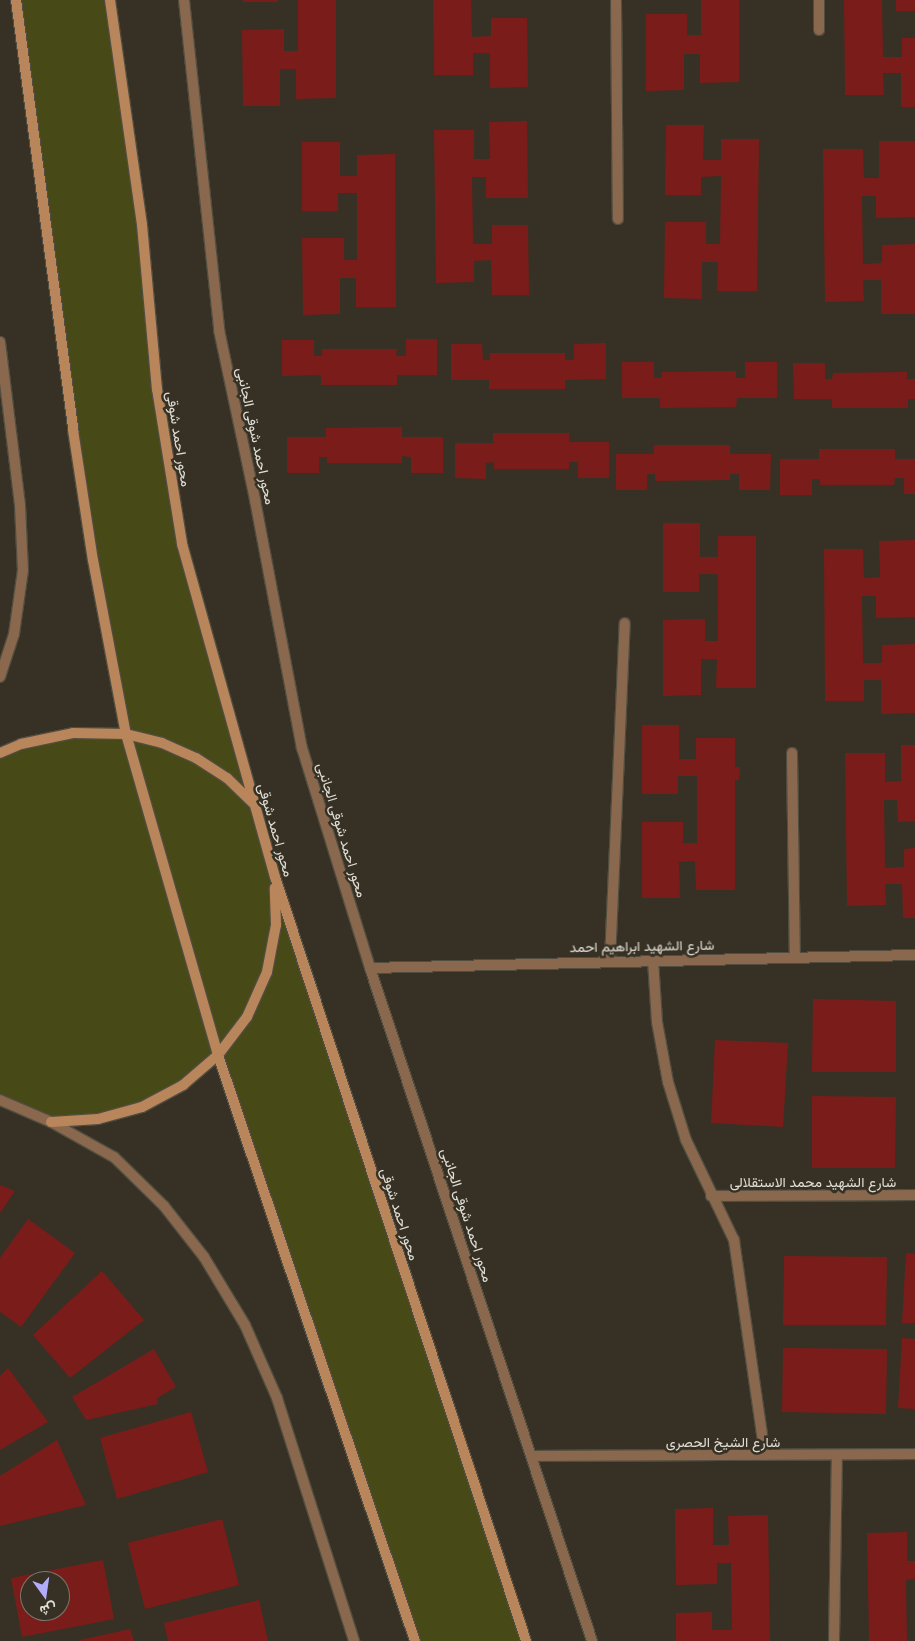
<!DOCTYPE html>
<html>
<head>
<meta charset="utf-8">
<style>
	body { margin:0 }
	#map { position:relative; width:915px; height:1641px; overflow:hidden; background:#363124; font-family:"PT Sans",Vazirmatn,sans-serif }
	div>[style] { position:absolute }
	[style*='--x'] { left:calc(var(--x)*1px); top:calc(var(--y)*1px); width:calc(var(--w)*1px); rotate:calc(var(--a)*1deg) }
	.green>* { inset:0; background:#474a16 }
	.building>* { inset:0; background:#7a1d1a }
	.roads { filter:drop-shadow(1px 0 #514d40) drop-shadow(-1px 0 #514d40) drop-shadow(0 1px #514d40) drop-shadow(0 -1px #514d40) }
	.minor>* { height:10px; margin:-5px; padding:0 5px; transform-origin:5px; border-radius:5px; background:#89684d }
	.tertiary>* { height:10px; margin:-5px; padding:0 5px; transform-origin:5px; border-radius:5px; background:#89684d }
	.secondary>* { height:10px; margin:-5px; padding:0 5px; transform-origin:5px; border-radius:5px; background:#b9855a }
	span { translate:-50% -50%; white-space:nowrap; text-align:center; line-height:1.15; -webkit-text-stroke:5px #363124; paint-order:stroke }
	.street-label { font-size:14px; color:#e1ded6 }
	.north { position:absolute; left:20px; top:1571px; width:50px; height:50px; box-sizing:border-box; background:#363124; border:1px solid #7a766b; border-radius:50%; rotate:166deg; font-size:14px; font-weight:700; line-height:20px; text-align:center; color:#e1ded6 }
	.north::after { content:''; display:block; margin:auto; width:18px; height:22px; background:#b1adfa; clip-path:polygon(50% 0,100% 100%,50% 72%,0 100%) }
</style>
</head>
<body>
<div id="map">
	<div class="green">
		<div style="clip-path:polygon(16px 0,110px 0,157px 389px,182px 544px,254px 804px,526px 1641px,414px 1641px,218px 1055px,183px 1085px,142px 1107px,51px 1122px,0 1100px,0 753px,73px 733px,125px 734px,93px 560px)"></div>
	</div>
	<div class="building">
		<div style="clip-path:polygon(243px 0,278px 0,278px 2px,243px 2px)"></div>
		<div style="clip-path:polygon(298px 0,336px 0,336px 98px,296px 99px,296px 69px,280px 69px,280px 106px,243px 106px,242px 30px,284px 29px,284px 51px,298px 51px)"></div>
		<div style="clip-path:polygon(433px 0,471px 0,472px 37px,491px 36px,491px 18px,527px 18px,528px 87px,490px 88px,490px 53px,473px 53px,473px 75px,434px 75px)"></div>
		<div style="clip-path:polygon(701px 0,739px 0,739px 82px,700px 83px,700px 54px,684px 54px,684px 90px,646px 91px,646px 14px,687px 14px,687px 35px,701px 35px)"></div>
		<div style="clip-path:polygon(844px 0,882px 0,883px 57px,902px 57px,902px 38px,915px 38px,915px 107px,901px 107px,901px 73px,883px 73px,884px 95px,845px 95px)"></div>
		<div style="clip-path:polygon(896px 0,915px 0,915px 11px,896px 11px)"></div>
		<div style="clip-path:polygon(527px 121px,528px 198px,486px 198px,486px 177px,472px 177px,473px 244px,492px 244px,492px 225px,528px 225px,529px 295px,492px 295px,491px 260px,474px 261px,474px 282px,436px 283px,434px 130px,474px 130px,474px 159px,490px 159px,489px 122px)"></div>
		<div style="clip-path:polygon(666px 125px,704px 125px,703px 160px,721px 160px,721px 139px,759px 139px,757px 291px,717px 291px,718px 262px,702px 262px,702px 299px,664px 298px,665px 222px,706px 222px,706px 244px,720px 244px,721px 176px,701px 177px,701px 195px,665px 195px)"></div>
		<div style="clip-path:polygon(879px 141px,915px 141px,915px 217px,876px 218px,876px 196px,862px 196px,863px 264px,882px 263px,882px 245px,915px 244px,915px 314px,881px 314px,881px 280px,863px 280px,864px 301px,825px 302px,823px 149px,863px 149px,864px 178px,879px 178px)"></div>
		<div style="clip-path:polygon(302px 142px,340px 142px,340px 176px,357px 176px,357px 155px,395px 154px,396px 307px,356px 307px,356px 278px,340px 278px,340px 314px,303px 315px,302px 238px,344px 238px,344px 260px,357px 260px,357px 193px,338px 193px,338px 211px,302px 211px)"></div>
		<div style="clip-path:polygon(406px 339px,437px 339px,437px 375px,397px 375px,397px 385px,321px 385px,321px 375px,282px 376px,282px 340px,314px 340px,314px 356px,322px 356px,322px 349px,397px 349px,396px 356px,406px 356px)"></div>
		<div style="clip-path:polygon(606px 343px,606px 379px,565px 380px,565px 389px,489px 389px,489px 380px,451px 380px,451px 344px,482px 344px,483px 360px,490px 360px,490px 353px,565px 353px,565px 360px,574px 360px,574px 344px)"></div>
		<div style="clip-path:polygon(622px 362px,654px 362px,654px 378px,662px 378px,662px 372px,736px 371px,736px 378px,745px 378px,745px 362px,777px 362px,777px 398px,737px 398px,736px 407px,660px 408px,660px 398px,622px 398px)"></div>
		<div style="clip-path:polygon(793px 363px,825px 363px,825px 379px,832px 379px,833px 373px,907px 372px,907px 379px,915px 379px,915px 399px,908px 399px,908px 408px,832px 408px,832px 399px,794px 399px)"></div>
		<div style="clip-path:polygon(402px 427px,402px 437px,443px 437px,443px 473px,411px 473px,411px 457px,402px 456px,402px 463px,327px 463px,327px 457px,319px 457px,319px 473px,287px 473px,287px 437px,326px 437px,326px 428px)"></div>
		<div style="clip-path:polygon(493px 433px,569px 433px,569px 442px,609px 442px,609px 478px,578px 478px,578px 462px,569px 462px,569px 469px,494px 469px,494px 462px,486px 463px,486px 479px,455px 478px,455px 443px,493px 443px)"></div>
		<div style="clip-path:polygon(654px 445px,730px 445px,730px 454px,771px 454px,770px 490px,739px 490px,739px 474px,730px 474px,730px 480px,655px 481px,655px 474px,647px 474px,647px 490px,616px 490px,616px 454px,654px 454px)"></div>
		<div style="clip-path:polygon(819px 449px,895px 449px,895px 459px,915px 459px,915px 494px,904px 494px,904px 478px,895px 478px,894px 485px,820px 485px,820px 479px,812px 479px,812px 495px,780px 495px,780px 459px,819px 459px)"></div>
		<div style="clip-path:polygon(663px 523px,700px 523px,700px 557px,718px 557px,718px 536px,756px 536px,756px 688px,716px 688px,717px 659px,701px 659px,701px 695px,663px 696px,663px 620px,705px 619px,705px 641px,718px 641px,718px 574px,699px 574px,699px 592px,663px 592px)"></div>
		<div style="clip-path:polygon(915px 540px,915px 617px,876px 618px,876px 596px,862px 596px,863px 663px,882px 663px,882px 645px,915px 644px,915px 713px,881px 714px,881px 680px,864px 680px,864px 701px,825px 701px,824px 549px,863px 549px,864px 578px,880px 577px,879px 541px)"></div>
		<div style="clip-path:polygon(642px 725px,679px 725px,679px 759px,696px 759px,696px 738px,735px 738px,735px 767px,740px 767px,739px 780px,735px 780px,735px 890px,696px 890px,695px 861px,679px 862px,680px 898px,642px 898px,642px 822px,683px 822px,683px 843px,697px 843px,697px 776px,678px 776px,678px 794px,642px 794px)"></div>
		<div style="clip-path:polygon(901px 745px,915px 745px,915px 821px,898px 822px,897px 800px,884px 800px,885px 868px,904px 867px,904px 849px,915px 848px,915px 918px,903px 918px,902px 884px,885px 884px,886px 905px,847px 906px,845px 753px,885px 753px,885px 782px,901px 781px)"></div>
		<div style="clip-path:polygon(813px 999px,896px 1001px,896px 1072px,812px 1072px)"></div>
		<div style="clip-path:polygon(715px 1040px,788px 1043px,783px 1127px,711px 1123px)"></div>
		<div style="clip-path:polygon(812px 1096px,896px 1097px,895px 1168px,812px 1168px)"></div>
		<div style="clip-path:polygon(0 1185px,15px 1191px,0 1213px)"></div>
		<div style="clip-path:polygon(28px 1219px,75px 1253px,21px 1327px,0 1312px,0 1258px)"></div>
		<div style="clip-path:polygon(906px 1253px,915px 1254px,915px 1323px,902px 1323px)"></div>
		<div style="clip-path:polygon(784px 1256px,887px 1257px,886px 1325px,783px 1325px)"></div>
		<div style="clip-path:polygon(102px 1271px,144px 1320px,70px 1378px,33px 1335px)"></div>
		<div style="clip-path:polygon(902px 1338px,915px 1339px,915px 1409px,898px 1408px)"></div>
		<div style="clip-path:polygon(783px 1348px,887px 1349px,886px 1414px,782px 1412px)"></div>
		<div style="clip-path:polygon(154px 1349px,176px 1387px,157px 1398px,158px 1404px,86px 1420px,72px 1397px)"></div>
		<div style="clip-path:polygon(8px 1368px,48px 1422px,0 1450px,0 1376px)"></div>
		<div style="clip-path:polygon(191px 1412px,208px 1472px,117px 1499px,100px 1438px)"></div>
		<div style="clip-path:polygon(57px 1440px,86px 1505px,0 1526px,0 1476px)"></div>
		<div style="clip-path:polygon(713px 1508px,713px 1545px,729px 1545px,728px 1516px,768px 1515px,770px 1641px,676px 1641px,676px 1613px,712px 1612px,712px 1630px,732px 1630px,731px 1563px,717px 1563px,717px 1584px,676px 1585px,675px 1509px)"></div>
		<div style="clip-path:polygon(222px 1519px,239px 1585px,145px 1609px,128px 1543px)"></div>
		<div style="clip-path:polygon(907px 1532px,907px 1561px,915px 1561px,915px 1579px,906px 1580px,907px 1641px,869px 1641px,867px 1533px)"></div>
		<div style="clip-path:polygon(evenodd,103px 1560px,114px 1619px,22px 1637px,11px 1578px,103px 1560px,30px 1581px,60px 1581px,60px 1611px,30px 1611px,30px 1581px)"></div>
		<div style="clip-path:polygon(259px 1600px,268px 1641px,168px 1641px,164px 1623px)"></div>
		<div style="clip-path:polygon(130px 1629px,134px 1641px,80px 1641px,80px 1640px)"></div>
	</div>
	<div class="roads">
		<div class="minor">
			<div style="--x:616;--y:0;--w:219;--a:89.5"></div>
			<div style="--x:819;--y:0;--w:30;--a:90"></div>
			<div style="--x:792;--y:753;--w:203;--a:89.2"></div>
			<div style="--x:653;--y:960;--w:62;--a:86.3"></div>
			<div style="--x:657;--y:1022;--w:61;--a:79.6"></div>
			<div style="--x:668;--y:1082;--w:61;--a:72.8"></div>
			<div style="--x:686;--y:1140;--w:111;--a:64.4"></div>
			<div style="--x:734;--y:1240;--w:217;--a:81.8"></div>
			<div style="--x:610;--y:961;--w:338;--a:-87.5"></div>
			<div style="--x:370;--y:968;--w:545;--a:-1.37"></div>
			<div style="--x:711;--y:1196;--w:204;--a:-0.3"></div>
			<div style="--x:834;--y:1641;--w:186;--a:-89.1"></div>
		</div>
		<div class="tertiary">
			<div style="--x:184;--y:0;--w:332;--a:83.9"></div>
			<div style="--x:219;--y:330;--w:174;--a:78"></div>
			<div style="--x:255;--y:500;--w:252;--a:79.3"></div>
			<div style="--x:302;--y:748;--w:230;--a:72.8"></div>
			<div style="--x:370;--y:968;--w:709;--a:71.74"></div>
			<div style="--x:0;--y:342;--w:164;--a:83"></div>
			<div style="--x:20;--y:505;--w:65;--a:87.4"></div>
			<div style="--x:23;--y:570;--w:65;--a:98"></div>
			<div style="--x:14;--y:634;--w:45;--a:108"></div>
			<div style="--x:0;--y:1100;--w:56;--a:23.3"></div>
			<div style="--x:51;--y:1122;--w:72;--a:29.1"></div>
			<div style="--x:114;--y:1157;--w:70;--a:44.4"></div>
			<div style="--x:164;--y:1206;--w:65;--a:51.9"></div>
			<div style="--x:204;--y:1257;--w:79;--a:58.9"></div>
			<div style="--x:245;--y:1325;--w:80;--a:66.3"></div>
			<div style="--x:277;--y:1398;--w:255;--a:72.4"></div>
			<div style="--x:532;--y:1456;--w:383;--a:-0.3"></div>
		</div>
		<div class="secondary">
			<div style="--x:16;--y:0;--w:434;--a:82.4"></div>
			<div style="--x:73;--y:430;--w:132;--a:81.3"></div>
			<div style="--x:93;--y:560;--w:177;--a:79.3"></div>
			<div style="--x:126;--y:734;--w:334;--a:74"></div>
			<div style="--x:218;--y:1055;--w:618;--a:71.42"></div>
			<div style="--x:110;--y:0;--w:227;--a:81.9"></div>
			<div style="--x:142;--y:225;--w:165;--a:84.8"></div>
			<div style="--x:157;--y:389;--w:157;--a:80.8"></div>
			<div style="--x:182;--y:544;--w:346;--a:74.4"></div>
			<div style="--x:275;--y:877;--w:804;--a:71.81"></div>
			<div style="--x:0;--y:753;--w:23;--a:-23"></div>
			<div style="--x:21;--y:744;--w:53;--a:-11.9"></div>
			<div style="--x:73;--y:733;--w:53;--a:1.1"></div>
			<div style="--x:126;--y:734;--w:37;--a:14"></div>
			<div style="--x:162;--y:743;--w:37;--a:24"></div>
			<div style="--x:196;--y:758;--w:37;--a:33"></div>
			<div style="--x:227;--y:778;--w:36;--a:44"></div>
			<div style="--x:51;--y:1122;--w:47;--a:-3.7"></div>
			<div style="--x:98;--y:1119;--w:46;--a:-15.3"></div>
			<div style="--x:142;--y:1107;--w:47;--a:-28.2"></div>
			<div style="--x:183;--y:1085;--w:46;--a:-40.6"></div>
			<div style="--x:218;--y:1055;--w:48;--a:-52.7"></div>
			<div style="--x:247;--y:1017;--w:49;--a:-66"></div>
			<div style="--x:267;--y:972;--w:48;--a:-79.2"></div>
			<div style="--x:276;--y:925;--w:37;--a:-92"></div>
		</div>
	</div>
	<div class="street-label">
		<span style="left:256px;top:436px;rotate:78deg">محور احمد شوقى الجانبى</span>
		<span style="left:179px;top:439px;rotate:81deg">محور احمد شوقى</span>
		<span style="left:276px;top:830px;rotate:74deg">محور احمد شوقى</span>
		<span style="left:342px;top:830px;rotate:73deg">محور احمد شوقى الجانبى</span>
		<span style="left:642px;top:946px;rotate:-1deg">شارع الشهيد ابراهيم احمد</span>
		<span style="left:813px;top:1182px">شارع الشهيد محمد الاستقلالى</span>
		<span style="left:400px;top:1214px;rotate:72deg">محور احمد شوقى</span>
		<span style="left:467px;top:1215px;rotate:72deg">محور احمد شوقى الجانبى</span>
		<span style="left:723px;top:1442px">شارع الشيخ الحصرى</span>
	</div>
	<div class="north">ش</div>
</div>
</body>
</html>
